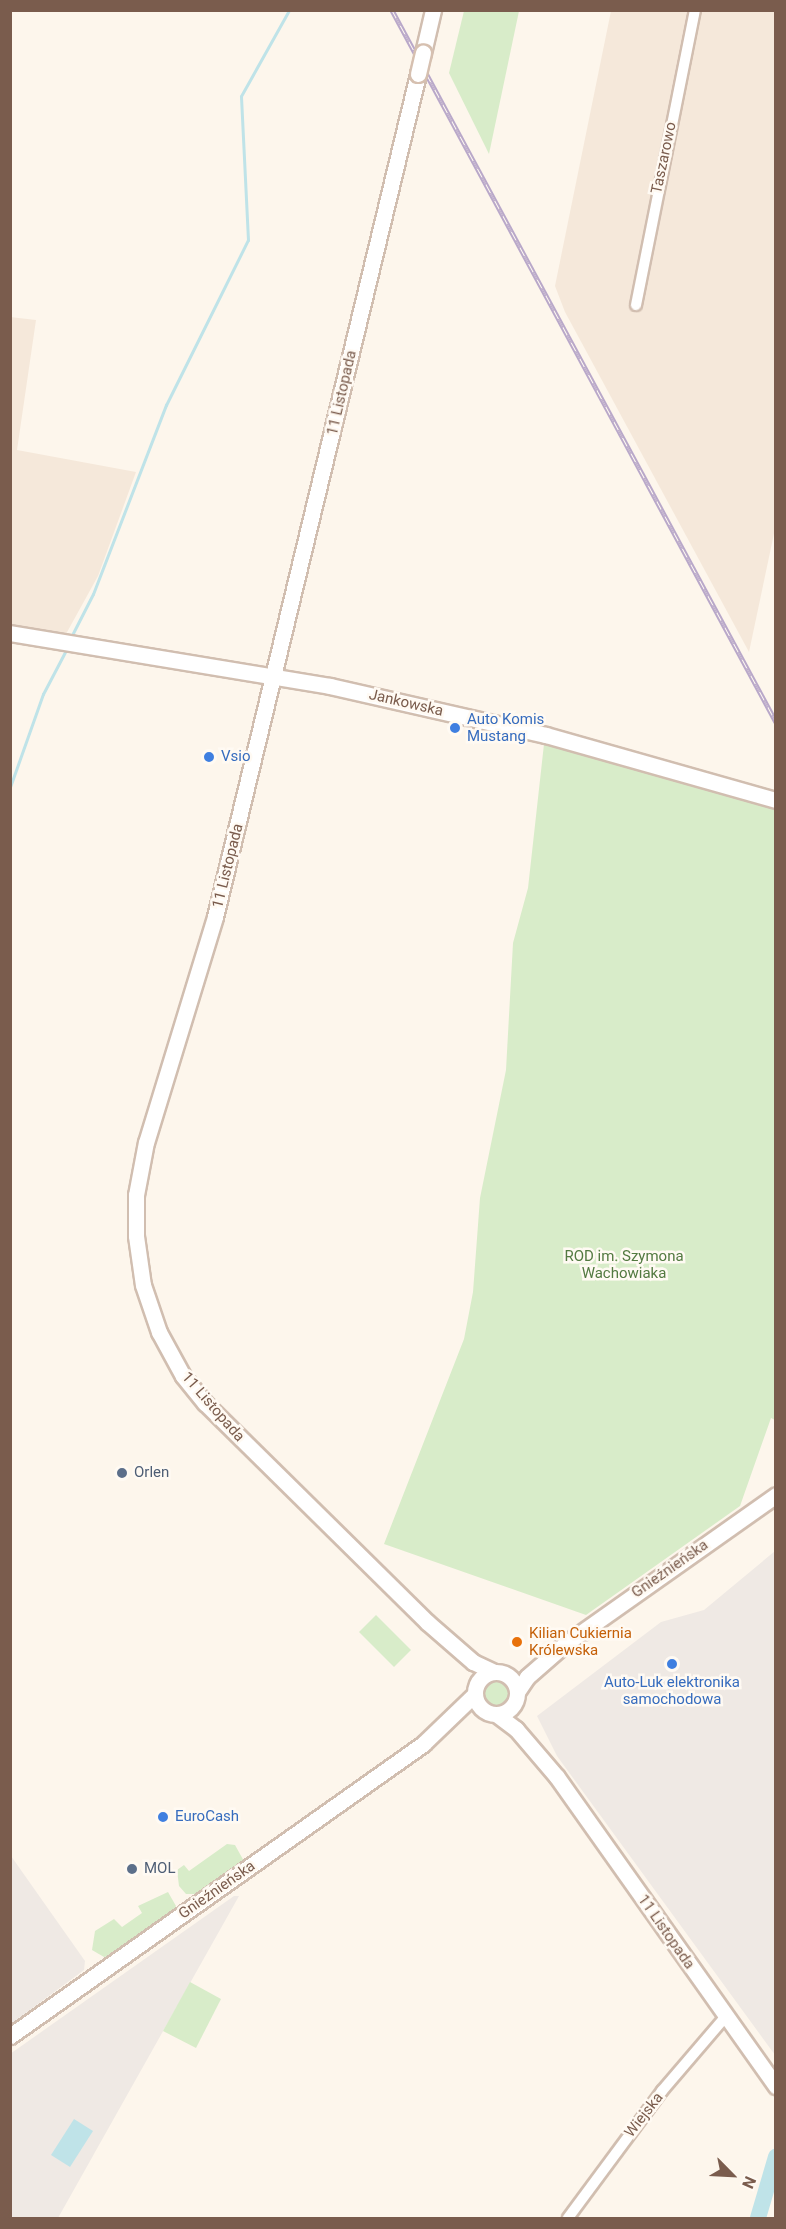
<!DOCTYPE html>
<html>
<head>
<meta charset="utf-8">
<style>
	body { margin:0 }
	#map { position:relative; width:786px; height:2229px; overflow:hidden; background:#fdf6ec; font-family:Roboto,sans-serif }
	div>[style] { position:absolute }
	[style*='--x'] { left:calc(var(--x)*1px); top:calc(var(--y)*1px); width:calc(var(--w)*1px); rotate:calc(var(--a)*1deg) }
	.residential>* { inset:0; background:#f5e8da }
	.industrial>* { inset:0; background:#efe9e4 }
	.green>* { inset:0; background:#d8ecc9 }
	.round { border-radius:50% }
	.water>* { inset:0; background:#bfe3e8 }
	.stream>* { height:3px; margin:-1.5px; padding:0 1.5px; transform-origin:1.5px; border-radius:1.5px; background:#bfe3e8 }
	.river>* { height:16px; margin:-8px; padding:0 8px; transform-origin:8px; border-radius:8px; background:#bfe3e8 }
	.roads { filter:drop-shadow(2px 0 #d1beb0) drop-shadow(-2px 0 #d1beb0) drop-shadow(0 2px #d1beb0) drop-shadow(0 -2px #d1beb0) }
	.street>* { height:10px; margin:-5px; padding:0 5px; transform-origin:5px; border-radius:5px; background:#fff }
	.secondary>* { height:15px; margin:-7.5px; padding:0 7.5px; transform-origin:7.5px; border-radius:7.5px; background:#fff }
	.secondary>.ring { margin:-7.5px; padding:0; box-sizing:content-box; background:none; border:15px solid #fff; border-radius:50% }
	.rail>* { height:5px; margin-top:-2.5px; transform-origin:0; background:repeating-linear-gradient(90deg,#fffaf3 0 9px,#b9a8c9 0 18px); box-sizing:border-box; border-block:2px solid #b9a8c9 }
	.bridges { filter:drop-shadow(2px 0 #d6c0b0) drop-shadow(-2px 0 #d6c0b0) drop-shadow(0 2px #d6c0b0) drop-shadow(0 -2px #d6c0b0) }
	.secondary-bridge>* { height:15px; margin:-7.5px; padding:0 7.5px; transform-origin:7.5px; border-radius:7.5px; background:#fff }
	.dots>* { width:16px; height:16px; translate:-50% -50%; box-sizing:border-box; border:3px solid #fffaf3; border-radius:50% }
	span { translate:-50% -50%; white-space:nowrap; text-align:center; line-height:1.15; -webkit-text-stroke:5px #fffaf3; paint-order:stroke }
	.street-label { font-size:15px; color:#7a5c4d }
	.shop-label { font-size:15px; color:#366cbe }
	.left { translate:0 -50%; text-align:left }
	.park-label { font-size:15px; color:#537a41 }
	.service-label { font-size:15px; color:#4e5e75 }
	.food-label { font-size:15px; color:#c56008 }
	.frame { position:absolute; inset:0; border:12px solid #7a5c4d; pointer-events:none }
	.north { position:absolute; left:702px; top:2145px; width:60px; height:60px; -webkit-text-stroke:4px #fffaf3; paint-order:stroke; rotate:114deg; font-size:16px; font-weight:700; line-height:24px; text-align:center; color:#7a5c4d }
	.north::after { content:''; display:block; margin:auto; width:21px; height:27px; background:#7a5c4d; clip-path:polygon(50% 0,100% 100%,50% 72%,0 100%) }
</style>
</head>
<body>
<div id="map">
	<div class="residential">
		<div style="clip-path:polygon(611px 11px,775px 11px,776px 524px,749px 652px,565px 312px,555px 286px)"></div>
		<div style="clip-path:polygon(10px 317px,36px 320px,17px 450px,136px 472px,98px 576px,66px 634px,11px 625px)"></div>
	</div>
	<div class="industrial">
		<div style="clip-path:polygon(775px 1551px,775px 2055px,557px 1756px,537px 1716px,661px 1622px,704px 1610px)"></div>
		<div style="clip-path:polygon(11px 1856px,85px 1961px,84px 1970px,11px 2024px)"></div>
		<div style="clip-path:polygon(234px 1896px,239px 1896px,58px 2218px,11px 2218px,10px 2054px)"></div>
	</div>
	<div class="green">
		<div style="clip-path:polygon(464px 11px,519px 11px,489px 154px,449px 73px)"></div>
		<div style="clip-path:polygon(544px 744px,751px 799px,775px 809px,775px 1420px,771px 1418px,740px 1506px,586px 1615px,384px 1544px,464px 1339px,473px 1292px,480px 1198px,506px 1070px,513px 943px,528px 888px)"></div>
		<div style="clip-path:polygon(376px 1615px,411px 1650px,394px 1667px,359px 1632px)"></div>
		<div class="round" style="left:479px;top:1677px;width:32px;height:32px"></div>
		<div style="clip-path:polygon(227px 1844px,235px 1845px,245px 1863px,200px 1894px,186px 1894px,179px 1886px,177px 1870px,184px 1865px,189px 1871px)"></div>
		<div style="clip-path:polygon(168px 1892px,176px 1906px,170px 1915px,112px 1956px,104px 1957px,92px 1950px,95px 1931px,114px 1919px,122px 1927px,142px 1913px,138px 1906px)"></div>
		<div style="clip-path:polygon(190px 1982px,221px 1999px,196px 2048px,163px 2031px)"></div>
	</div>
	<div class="water">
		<div style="clip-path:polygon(74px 2119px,93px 2131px,70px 2167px,51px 2155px)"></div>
	</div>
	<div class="stream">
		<div style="--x:72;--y:635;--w:46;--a:-62.9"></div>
		<div style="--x:93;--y:594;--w:203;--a:-68.9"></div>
		<div style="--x:166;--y:405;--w:184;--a:-63.6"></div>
		<div style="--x:248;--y:240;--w:144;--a:-92.8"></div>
		<div style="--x:241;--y:96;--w:98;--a:-60.8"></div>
		<div style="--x:10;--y:787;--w:99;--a:-70.5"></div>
		<div style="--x:43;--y:694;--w:50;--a:-62.4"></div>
	</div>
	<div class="river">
		<div style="--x:758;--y:2218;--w:64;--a:-73.6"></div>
	</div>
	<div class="roads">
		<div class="street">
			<div style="--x:636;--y:305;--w:301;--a:-78.7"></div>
			<div style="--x:568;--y:2218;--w:158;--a:-53.5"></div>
			<div style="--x:662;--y:2091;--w:99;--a:-49.5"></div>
		</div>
		<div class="secondary">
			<div style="--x:423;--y:53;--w:44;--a:-76.9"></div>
			<div style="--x:418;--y:74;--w:867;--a:103.54"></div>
			<div style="--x:215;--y:917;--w:235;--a:107"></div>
			<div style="--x:146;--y:1142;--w:54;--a:100.7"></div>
			<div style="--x:136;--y:1195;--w:41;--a:90"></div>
			<div style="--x:136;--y:1236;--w:49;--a:81.9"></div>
			<div style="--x:143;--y:1285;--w:50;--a:71.2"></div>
			<div style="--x:159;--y:1332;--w:50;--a:61.4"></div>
			<div style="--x:183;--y:1376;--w:35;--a:51"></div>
			<div style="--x:205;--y:1403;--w:312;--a:44.6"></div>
			<div style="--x:427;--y:1622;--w:61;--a:41"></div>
			<div style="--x:473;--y:1662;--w:23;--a:25"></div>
			<div style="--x:10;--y:633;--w:324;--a:9.4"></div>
			<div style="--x:330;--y:686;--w:221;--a:12.8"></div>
			<div style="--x:546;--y:735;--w:239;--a:15.8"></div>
			<div class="ring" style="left:475px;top:1672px;width:27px;height:27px"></div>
			<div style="--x:517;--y:1692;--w:18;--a:-56"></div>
			<div style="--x:527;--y:1677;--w:50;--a:-41"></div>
			<div style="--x:565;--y:1644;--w:258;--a:-35.2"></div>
			<div style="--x:496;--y:1714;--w:25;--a:37"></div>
			<div style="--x:516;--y:1729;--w:63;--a:49.5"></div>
			<div style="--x:557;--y:1777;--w:379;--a:54.7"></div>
			<div style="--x:10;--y:2036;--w:506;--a:-35.26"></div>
			<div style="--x:423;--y:1744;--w:72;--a:-43.9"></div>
		</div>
	</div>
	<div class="rail">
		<div style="--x:392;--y:10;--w:809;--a:61.66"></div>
	</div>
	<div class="bridges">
		<div class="secondary-bridge">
			<div style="--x:418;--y:74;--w:22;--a:-77"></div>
		</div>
	</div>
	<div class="dots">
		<div style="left:455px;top:728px;background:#3f7fe0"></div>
		<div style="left:209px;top:757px;background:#3f7fe0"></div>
		<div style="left:122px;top:1473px;background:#5c6f8a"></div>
		<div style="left:517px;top:1642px;background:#e8710a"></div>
		<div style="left:672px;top:1664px;background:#3f7fe0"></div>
		<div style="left:163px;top:1817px;background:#3f7fe0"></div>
		<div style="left:132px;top:1869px;background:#5c6f8a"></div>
	</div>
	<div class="street-label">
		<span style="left:664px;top:158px;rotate:-78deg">Taszarowo</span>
		<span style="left:342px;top:393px;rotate:-77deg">11 Listopada</span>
		<span style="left:406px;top:703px;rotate:13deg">Jankowska</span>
		<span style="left:228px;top:866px;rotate:-76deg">11 Listopada</span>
		<span style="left:213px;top:1407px;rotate:49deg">11 Listopada</span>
		<span style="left:670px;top:1569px;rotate:-35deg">Gnieźnieńska</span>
		<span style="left:217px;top:1890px;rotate:-35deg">Gnieźnieńska</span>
		<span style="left:666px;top:1932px;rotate:55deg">11 Listopada</span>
		<span style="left:644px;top:2115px;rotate:-52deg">Wiejska</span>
	</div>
	<div class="shop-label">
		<span class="left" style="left:467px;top:728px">Auto Komis<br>Mustang</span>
		<span class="left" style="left:221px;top:757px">Vsio</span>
		<span style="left:672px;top:1691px">Auto-Luk elektronika<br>samochodowa</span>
		<span class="left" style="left:175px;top:1817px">EuroCash</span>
	</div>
	<div class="park-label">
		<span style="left:624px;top:1265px">ROD im. Szymona<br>Wachowiaka</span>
	</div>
	<div class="service-label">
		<span class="left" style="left:134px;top:1473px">Orlen</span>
		<span class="left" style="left:144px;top:1869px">MOL</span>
	</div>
	<div class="food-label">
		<span class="left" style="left:529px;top:1642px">Kilian Cukiernia<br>Królewska</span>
	</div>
	<div class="frame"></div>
	<div class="north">N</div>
</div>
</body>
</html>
